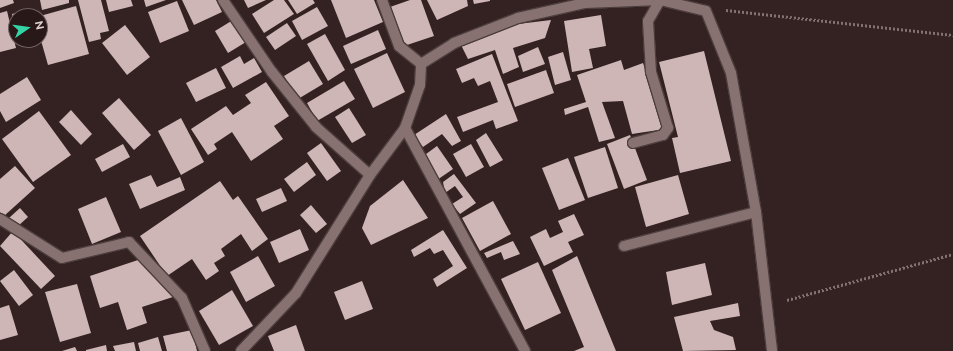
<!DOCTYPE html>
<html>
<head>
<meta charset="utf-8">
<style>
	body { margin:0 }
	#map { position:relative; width:953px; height:351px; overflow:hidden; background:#342121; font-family:Raleway,sans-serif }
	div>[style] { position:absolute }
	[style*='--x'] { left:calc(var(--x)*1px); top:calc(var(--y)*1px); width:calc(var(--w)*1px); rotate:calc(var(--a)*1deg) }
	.building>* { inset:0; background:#ceb6b6 }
	.path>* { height:2.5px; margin-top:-1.25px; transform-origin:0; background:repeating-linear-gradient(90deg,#817171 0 2px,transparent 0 4px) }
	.roads { filter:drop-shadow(1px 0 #4d3e3e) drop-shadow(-1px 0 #4d3e3e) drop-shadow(0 1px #4d3e3e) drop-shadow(0 -1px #4d3e3e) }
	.street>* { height:10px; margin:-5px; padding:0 5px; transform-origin:5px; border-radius:5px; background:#887271 }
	span { translate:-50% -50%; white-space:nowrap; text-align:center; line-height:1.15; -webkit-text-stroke:4px #291818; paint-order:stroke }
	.north { position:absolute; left:8px; top:8px; width:40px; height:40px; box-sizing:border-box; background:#291818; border:1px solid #716161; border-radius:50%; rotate:77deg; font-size:11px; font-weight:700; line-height:16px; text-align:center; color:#dccfcf }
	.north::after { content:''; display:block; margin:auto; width:14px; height:18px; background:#35d4a7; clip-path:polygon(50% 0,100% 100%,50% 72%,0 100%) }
</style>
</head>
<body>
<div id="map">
	<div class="building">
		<div style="clip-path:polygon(0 0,13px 0,14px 3px,0 8px)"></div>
		<div style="clip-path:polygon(40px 0,69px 0,69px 3px,42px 10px)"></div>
		<div style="clip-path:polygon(78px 0,101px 0,109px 31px,100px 33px,101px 39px,89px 42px)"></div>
		<div style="clip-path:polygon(106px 0,131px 0,133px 6px,109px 12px)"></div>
		<div style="clip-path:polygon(144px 0,166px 0,146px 7px)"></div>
		<div style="clip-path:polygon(182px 0,216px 0,222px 12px,194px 25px)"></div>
		<div style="clip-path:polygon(244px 0,266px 0,248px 8px)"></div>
		<div style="clip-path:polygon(274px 0,284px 0,294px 14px,264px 33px,252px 14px)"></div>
		<div style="clip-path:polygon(288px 0,313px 0,315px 3px,297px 14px)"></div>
		<div style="clip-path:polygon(331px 0,374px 0,383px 22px,346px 38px)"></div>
		<div style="clip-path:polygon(410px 0,421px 0,434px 36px,404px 46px,390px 7px)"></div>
		<div style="clip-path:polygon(427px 0,467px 0,468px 6px,437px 20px)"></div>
		<div style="clip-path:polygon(473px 0,490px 0,490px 1px,474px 4px)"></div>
		<div style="clip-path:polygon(177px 1px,189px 31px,160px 43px,148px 12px)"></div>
		<div style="clip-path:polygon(76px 6px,89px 54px,48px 65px,40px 37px,40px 16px)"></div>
		<div style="clip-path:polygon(317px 7px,328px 26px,302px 40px,292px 21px)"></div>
		<div style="clip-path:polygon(28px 10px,30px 16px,16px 16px,15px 30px,12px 14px)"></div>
		<div style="clip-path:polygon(7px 11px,16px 48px,0 52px,0 13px)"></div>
		<div style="clip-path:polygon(601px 15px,606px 46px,589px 49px,593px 68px,572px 72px,564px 21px)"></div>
		<div style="clip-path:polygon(233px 20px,246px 42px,228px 53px,215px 31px)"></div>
		<div style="clip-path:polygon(551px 20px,545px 38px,513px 48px,519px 67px,503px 74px,495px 50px,468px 59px,460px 43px,510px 25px)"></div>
		<div style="clip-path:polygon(287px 23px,296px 36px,275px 50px,266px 37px)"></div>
		<div style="clip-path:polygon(125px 25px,150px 57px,127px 75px,102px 43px)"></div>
		<div style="clip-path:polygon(378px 30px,386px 49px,351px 64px,343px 46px)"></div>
		<div style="clip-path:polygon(325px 34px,345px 70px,328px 81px,307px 44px)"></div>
		<div style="clip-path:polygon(18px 40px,35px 40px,36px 42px,19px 46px)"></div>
		<div style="clip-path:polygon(538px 47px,545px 64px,523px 72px,518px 56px)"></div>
		<div style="clip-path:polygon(704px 51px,731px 161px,680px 173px,672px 138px,678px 137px,659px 62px)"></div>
		<div style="clip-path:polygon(563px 52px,571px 80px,555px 85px,548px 57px)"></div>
		<div style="clip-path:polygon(387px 53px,405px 92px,373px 108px,354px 69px)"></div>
		<div style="clip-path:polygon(492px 54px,518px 121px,496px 129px,493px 120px,463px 132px,457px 117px,498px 102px,490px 81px,478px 86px,474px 78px,462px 83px,456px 69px)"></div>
		<div style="clip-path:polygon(240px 56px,244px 64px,254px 58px,262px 72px,233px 88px,221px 67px)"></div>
		<div style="clip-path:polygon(621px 60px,624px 70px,643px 63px,665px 129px,632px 134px,623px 101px,602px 102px,615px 138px,599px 142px,588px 107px,565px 115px,564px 109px,586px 102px,577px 75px)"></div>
		<div style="clip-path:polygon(309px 61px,323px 84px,298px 99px,284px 76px)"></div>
		<div style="clip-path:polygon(216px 68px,226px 88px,196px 102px,186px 83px)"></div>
		<div style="clip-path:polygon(546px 70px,554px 93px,515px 107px,507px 84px)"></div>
		<div style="clip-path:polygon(27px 77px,41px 100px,6px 122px,0 111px,0 94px)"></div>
		<div style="clip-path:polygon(344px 81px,355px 99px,317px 121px,307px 103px)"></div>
		<div style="clip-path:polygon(266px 82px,289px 116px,274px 126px,283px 139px,251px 161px,232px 132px,214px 144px,217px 149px,208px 155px,191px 129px,226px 106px,233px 115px,251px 103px,245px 95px)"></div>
		<div style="clip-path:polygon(119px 98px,151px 135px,134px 150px,102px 113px)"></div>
		<div style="clip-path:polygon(349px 108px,366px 135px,352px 143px,335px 117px)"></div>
		<div style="clip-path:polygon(71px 110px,92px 134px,81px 145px,59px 122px)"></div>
		<div style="clip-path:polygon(39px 111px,71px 155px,33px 182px,2px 139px)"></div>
		<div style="clip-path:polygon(446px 114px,461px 141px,452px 146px,442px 134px,423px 147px,414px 135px)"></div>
		<div style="clip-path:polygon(181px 118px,204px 162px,181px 175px,158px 131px)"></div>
		<div style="clip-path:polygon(486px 133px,503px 160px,490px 167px,476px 140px)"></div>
		<div style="clip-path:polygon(630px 135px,647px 180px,624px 189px,607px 144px)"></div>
		<div style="clip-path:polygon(321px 143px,341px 171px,327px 181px,307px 153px)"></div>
		<div style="clip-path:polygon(123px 144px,130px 157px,102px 172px,95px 159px)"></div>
		<div style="clip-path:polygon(471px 144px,484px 167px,466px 177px,453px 154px)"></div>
		<div style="clip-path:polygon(437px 146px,453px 169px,437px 180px,422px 157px)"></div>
		<div style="clip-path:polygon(605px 147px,618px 188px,588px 198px,574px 157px)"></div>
		<div style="clip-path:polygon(568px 158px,585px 200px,559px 210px,542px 168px)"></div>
		<div style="clip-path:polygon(307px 162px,316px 175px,294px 192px,284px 179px)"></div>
		<div style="clip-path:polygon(15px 166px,35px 188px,4px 216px,0 212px,0 179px)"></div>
		<div style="clip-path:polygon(454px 174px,476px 203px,460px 214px,452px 204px,463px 197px,455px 186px,445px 193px,443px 182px)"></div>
		<div style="clip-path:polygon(151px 175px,157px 187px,180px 177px,185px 190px,140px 209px,129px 184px)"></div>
		<div style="clip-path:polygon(678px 175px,689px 214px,646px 227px,635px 187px)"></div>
		<div style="clip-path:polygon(403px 180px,428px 218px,371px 245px,362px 228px,370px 206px)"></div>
		<div style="clip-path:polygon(220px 181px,233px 200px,238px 196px,268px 239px,252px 251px,241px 234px,221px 249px,225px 256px,214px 263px,219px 271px,206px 280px,192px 259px,167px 276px,140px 236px)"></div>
		<div style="clip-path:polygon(281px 188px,287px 201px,262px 212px,256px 199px)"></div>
		<div style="clip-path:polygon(106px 197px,121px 232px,92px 244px,78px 209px)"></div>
		<div style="clip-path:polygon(493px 201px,511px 234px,480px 251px,462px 218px)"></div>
		<div style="clip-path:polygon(311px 205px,327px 224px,316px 233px,300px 215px)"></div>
		<div style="clip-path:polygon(20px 208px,28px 217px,17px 227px,9px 218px)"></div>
		<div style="clip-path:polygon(574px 214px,584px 235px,568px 242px,573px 252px,544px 266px,530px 237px,546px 229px,550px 238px,563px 232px,558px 221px)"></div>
		<div style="clip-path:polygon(300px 229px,309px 250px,279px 263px,270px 242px)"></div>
		<div style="clip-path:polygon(443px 230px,467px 268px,437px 287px,433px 279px,453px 266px,443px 250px,434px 254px,430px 248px,414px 257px,411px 250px)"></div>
		<div style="clip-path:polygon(13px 231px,55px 276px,41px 289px,0 246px)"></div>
		<div style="clip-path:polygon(513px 241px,520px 254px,504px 260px,501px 252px,487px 258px,484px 253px)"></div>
		<div style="clip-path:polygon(258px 256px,275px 286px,246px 302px,230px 272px)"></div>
		<div style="clip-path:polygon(577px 256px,616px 351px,574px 351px,584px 347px,552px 270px)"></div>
		<div style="clip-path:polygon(141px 259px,176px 296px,142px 307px,147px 323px,127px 330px,118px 302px,100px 308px,90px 276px)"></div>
		<div style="clip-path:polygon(538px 262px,561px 313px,525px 330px,501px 279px)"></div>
		<div style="clip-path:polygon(705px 263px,712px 295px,672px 305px,666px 272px)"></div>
		<div style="clip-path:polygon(14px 270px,33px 295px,19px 306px,0 281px)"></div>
		<div style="clip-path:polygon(362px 281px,373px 309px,345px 320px,334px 292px)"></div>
		<div style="clip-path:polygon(77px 284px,91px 333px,60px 342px,45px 292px)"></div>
		<div style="clip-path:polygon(232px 290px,253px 326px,219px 345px,199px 311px)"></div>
		<div style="clip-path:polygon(738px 303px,740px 316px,710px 321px,714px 330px,733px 337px,736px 350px,683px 351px,674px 317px)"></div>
		<div style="clip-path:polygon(9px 305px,18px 335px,0 340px,0 308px)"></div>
		<div style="clip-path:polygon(296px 325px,305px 351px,274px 351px,268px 336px)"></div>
		<div style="clip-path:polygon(192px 330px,197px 351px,167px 351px,163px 336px)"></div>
		<div style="clip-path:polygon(158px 337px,162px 351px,140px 351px,138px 343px)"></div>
		<div style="clip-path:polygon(134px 342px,136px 351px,115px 351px,113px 346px)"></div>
		<div style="clip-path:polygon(106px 345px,107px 351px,86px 351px,86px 350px)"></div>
		<div style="clip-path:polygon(75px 347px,77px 351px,62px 351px)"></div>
	</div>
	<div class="path">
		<div style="--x:726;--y:10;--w:228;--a:6.3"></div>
		<div style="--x:787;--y:300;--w:172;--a:-15.5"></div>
	</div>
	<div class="roads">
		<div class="street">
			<div style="--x:223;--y:0;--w:87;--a:55.8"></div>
			<div style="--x:272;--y:72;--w:70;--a:51.3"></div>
			<div style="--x:316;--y:127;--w:72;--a:41.6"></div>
			<div style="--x:382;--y:0;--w:49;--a:69.7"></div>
			<div style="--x:399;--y:46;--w:28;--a:39"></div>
			<div style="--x:405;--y:128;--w:253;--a:61.7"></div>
			<div style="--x:633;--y:143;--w:31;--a:-15"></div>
			<div style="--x:663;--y:135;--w:9;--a:-54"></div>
			<div style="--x:668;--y:128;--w:59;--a:-106.9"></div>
			<div style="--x:651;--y:72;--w:51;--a:-93.4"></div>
			<div style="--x:648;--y:21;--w:24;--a:-60"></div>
			<div style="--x:0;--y:219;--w:73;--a:32.2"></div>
			<div style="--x:62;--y:258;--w:69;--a:-13.4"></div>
			<div style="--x:129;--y:242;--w:77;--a:46.6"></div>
			<div style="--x:182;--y:298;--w:58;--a:66.5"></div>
			<div style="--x:624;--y:246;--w:136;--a:-14.4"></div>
			<div style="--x:241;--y:351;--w:80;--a:-46.5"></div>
			<div style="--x:296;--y:293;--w:139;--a:-57.9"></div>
			<div style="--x:370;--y:175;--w:59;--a:-53.3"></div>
			<div style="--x:405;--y:128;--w:46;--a:-70.8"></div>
			<div style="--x:420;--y:85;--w:21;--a:-87"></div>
			<div style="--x:421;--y:64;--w:39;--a:-32"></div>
			<div style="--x:454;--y:43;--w:69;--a:-21.3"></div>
			<div style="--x:518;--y:18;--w:69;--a:-12.6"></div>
			<div style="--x:585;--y:3;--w:75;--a:-2.3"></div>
			<div style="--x:660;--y:0;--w:47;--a:13.4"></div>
			<div style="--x:706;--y:11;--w:67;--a:68"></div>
			<div style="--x:731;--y:73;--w:141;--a:79.8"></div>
			<div style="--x:756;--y:212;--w:140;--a:83.4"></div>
		</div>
	</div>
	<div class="north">N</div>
</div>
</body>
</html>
